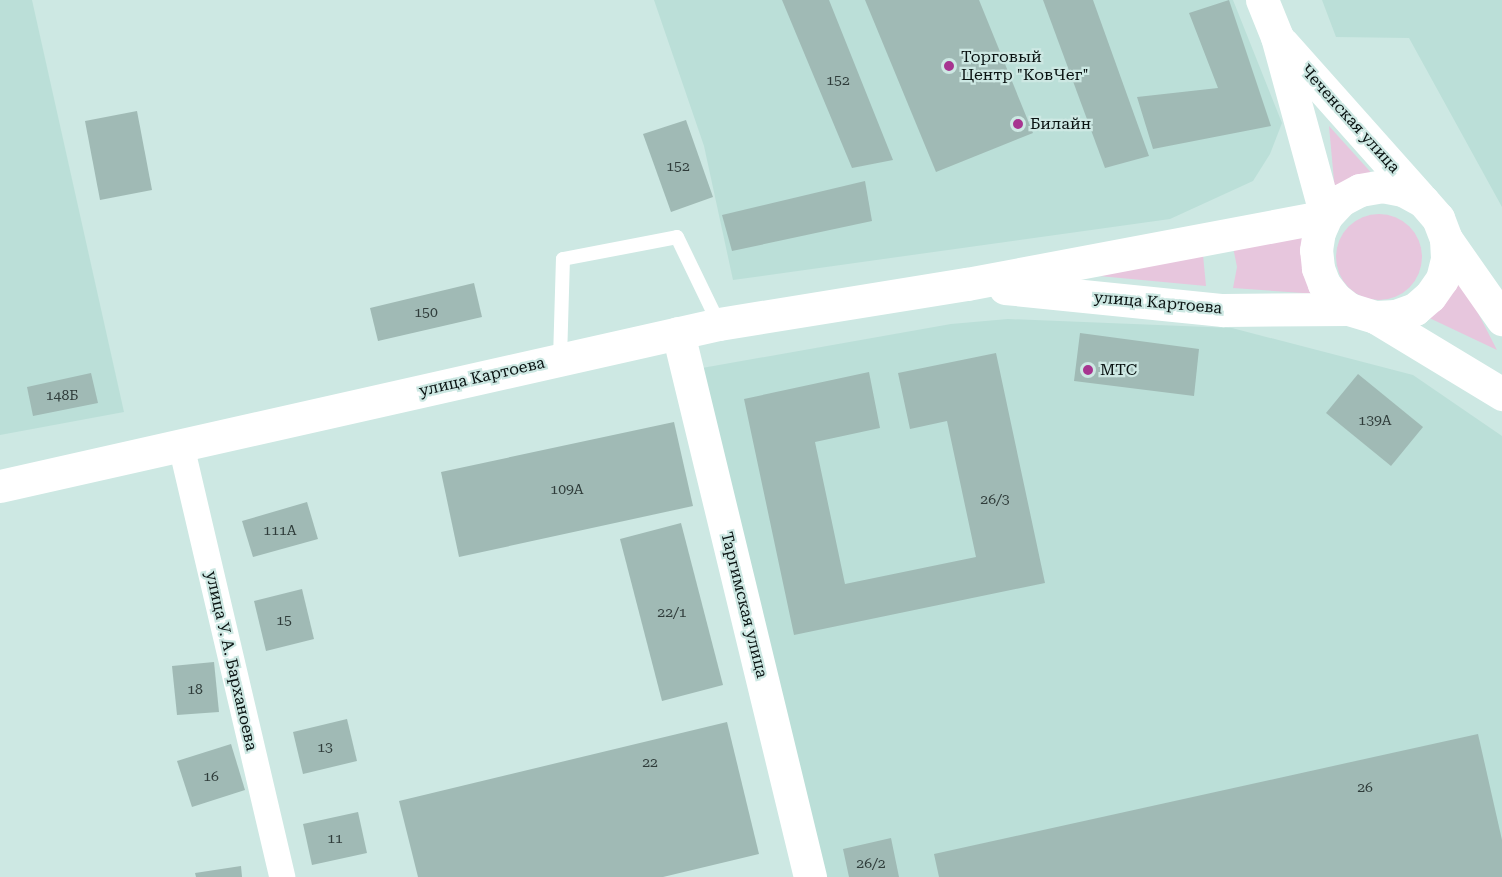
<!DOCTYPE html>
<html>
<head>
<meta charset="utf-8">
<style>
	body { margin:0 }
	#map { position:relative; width:1502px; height:877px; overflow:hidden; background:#cde8e3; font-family:"Roboto Serif",serif }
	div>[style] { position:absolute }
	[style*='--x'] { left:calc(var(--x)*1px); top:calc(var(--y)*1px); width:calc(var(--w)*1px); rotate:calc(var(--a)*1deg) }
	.built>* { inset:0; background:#bbdfd8 }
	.green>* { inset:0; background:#e7c6dd }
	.round { border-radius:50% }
	.building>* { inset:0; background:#a0bab5 }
	.lane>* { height:14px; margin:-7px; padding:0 7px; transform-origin:7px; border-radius:7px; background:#fff }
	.street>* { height:26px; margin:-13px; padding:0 13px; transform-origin:13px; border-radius:13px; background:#fff }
	.secondary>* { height:33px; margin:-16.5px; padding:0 16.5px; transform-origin:16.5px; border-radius:16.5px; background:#fff }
	.dots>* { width:16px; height:16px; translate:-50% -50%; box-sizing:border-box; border:3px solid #cde8e3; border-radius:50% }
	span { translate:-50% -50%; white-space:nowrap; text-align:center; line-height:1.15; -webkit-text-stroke:4.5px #cde8e3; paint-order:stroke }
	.number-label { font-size:14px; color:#2f3c3a }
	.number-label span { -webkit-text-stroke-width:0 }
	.poi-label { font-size:16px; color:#091211 }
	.left { translate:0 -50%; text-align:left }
	.street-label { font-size:16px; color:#091211 }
</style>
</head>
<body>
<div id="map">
	<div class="built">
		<div style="clip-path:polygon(0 0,32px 0,124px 412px,0 435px)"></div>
		<div style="clip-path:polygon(654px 0,1233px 0,1282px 123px,1270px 154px,1253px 181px,1170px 219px,733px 280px,704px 146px)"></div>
		<div style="clip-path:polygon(1322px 0,1502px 0,1502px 207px,1409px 38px,1336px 37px)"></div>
		<div style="clip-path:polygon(1008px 319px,1232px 328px,1413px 375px,1502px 436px,1502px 877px,823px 877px,702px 368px,951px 324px)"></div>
	</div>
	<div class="green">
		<div style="clip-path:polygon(1329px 126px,1376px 178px,1335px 192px)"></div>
		<div class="round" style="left:1336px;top:214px;width:86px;height:86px"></div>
		<div style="clip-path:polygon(1309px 237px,1317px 294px,1233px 288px,1237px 267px,1233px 247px)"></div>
		<div style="clip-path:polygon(1203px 255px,1206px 286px,1067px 273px)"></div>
		<div style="clip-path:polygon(1459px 276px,1497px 350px,1423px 315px,1440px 308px,1449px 297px)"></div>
	</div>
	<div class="building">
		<div style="clip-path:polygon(782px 0,829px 0,893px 160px,852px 168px)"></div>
		<div style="clip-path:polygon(865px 0,979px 0,1033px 133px,936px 172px)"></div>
		<div style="clip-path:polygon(1043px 0,1093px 0,1149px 156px,1105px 168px)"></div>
		<div style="clip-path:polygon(1229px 0,1271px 126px,1153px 149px,1137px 97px,1218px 88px,1189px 13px)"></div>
		<div style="clip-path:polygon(137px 111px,152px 190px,100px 200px,85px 121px)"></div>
		<div style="clip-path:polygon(686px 120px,713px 197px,671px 212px,643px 134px)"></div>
		<div style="clip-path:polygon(865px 181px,872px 221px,732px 251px,722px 215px)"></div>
		<div style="clip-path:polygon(474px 283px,482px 317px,378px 341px,370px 308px)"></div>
		<div style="clip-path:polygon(1080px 333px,1199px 349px,1194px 396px,1074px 381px)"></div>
		<div style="clip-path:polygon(996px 353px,1045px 583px,794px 635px,744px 399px,869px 372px,880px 428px,815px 442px,845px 584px,976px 557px,947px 421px,910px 429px,898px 373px)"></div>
		<div style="clip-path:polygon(91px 373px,98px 403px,33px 416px,27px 387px)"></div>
		<div style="clip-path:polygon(1358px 374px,1423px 427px,1391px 466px,1326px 413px)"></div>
		<div style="clip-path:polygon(674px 422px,693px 506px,459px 557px,441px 472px)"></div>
		<div style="clip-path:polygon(307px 502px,318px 539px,253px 557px,242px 521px)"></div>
		<div style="clip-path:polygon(681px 523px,723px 685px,662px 701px,620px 539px)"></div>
		<div style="clip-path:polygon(302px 589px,314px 639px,266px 651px,254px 601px)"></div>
		<div style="clip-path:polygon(214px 662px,219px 712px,177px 715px,172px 666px)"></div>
		<div style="clip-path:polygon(347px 719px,357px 761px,303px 774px,293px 732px)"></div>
		<div style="clip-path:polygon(727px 722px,759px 854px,663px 877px,418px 877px,399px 801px)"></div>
		<div style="clip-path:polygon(1478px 734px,1502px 840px,1502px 877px,939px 877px,934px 854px)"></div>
		<div style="clip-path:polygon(231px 744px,245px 790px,192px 807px,177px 761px)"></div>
		<div style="clip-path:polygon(358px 812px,367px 853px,312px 865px,303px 824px)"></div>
		<div style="clip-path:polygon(891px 838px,899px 877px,849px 877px,843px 849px)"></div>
		<div style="clip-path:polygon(241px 866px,242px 877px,196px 877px,195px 873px)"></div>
	</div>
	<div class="lane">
		<div style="--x:560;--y:359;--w:100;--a:-88.3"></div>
		<div style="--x:563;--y:259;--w:116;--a:-10.9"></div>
		<div style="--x:677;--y:237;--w:97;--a:64.2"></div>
	</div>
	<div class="street">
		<div style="--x:181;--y:445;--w:444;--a:76.8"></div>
	</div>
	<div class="secondary">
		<div style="--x:1282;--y:43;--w:206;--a:48.3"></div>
		<div style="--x:1446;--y:239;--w:20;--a:87"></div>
		<div style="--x:1447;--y:259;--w:21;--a:104"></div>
		<div style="--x:1442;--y:279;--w:21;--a:125"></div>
		<div style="--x:1430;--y:296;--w:20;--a:139"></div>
		<div style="--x:1415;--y:309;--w:20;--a:160"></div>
		<div style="--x:1396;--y:316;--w:21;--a:177"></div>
		<div style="--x:1375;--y:317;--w:27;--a:-163"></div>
		<div style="--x:1349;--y:309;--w:18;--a:-142"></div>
		<div style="--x:1335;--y:298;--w:18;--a:-128"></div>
		<div style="--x:1324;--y:284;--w:17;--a:-111"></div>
		<div style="--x:1318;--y:268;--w:18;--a:-96"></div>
		<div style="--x:1316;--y:250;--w:18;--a:-81"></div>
		<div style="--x:1319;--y:232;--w:17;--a:-66"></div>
		<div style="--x:1326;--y:216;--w:22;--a:-47"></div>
		<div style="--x:1341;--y:200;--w:21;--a:-28"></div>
		<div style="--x:1360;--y:190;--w:22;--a:-10"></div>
		<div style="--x:1382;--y:186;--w:21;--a:11"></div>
		<div style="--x:1403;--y:190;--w:23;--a:29"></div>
		<div style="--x:1423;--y:201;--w:23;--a:49"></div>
		<div style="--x:1438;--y:218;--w:22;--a:69"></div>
		<div style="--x:1446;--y:239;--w:98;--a:55"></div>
		<div style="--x:1005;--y:288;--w:219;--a:5.8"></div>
		<div style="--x:1223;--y:310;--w:126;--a:-0.5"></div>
		<div style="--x:1375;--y:317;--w:149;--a:31.2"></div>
		<div style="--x:678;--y:333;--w:560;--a:76.36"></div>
		<div style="--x:0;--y:486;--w:737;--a:-12.7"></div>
		<div style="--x:719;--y:324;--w:251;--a:-9.2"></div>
		<div style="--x:967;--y:284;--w:365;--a:-10.7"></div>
		<div style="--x:1326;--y:216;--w:186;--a:-105.3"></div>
		<div style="--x:1277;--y:37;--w:40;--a:-112"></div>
	</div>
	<div class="dots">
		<div style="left:949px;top:66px;background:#a73590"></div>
		<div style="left:1018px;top:124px;background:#a73590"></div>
		<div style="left:1088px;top:370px;background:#a73590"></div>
	</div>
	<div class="number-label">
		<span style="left:838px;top:80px">152</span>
		<span style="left:678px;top:166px">152</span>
		<span style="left:426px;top:312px">150</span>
		<span style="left:62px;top:395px">148Б</span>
		<span style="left:1375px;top:420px">139А</span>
		<span style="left:567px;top:489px">109А</span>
		<span style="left:995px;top:499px">26/3</span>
		<span style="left:280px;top:530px">111А</span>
		<span style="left:672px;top:612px">22/1</span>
		<span style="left:284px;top:620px">15</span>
		<span style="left:195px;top:689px">18</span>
		<span style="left:325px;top:747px">13</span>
		<span style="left:650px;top:762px">22</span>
		<span style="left:211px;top:776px">16</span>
		<span style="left:1365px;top:787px">26</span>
		<span style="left:335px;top:838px">11</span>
		<span style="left:871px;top:863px">26/2</span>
	</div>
	<div class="poi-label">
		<span class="left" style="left:961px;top:66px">Торговый<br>Центр "КовЧег"</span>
		<span class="left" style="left:1030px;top:124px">Билайн</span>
		<span class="left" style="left:1100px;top:370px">МТС</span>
	</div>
	<div class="street-label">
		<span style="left:1350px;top:119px;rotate:48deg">Чеченская улица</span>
		<span style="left:1158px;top:303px;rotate:5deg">улица Картоева</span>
		<span style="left:482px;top:377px;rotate:-13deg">улица Картоева</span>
		<span style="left:744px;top:605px;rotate:76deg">Таргимская улица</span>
		<span style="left:231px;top:661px;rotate:77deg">улица У. А. Барханоева</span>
	</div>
</div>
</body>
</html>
